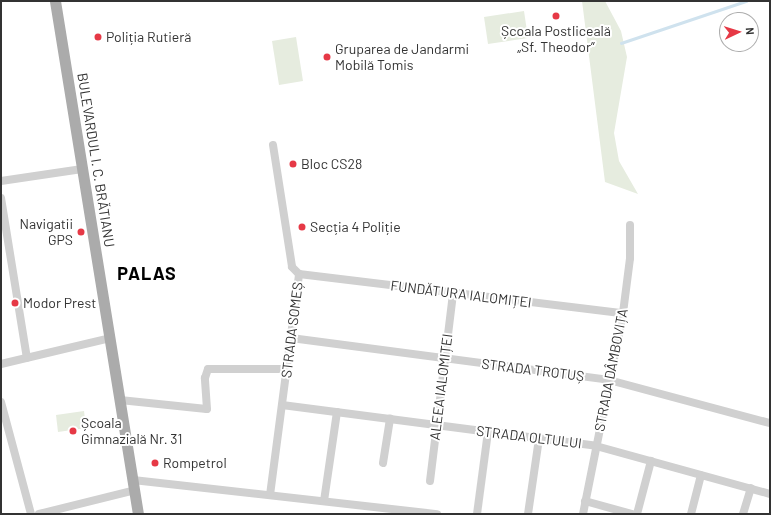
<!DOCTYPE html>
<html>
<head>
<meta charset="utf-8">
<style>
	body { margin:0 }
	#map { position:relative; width:771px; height:515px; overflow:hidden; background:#fff; font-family:Barlow,sans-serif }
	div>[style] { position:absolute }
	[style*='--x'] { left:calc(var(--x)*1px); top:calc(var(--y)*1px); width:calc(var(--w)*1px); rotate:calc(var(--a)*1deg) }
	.green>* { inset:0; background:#e6ecdf }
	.stream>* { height:2.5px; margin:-1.25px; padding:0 1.25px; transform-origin:1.25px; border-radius:1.25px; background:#cfe2ee }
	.minor>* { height:8px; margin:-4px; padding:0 4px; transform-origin:4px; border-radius:4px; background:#d0d0d0 }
	.major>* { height:11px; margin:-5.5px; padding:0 5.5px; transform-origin:5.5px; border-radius:5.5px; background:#ababab }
	.dots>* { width:11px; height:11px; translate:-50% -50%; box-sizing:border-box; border:2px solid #fff; border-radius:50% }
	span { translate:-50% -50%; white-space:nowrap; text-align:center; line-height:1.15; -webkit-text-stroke:4px #fff; paint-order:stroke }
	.poi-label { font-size:14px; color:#333 }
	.left { translate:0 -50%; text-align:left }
	.right { translate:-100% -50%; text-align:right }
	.street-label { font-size:14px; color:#333 }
	.district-label { font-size:18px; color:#000; font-weight:700; letter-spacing:1px }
	.frame { position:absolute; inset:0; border:2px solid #333; pointer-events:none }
	.north { position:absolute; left:719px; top:12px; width:40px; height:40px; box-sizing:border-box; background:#fff; border:1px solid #adadad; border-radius:50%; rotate:86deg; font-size:11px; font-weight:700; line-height:16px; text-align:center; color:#333 }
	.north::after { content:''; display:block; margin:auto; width:14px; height:18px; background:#e63946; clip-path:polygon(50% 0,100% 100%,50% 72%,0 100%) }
</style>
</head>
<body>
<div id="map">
	<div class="green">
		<div style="clip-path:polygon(582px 1px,605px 1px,621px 31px,627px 57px,614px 133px,619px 161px,638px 194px,605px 182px)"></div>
		<div style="clip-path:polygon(524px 11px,528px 38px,488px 44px,484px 17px)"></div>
		<div style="clip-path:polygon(296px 37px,303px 81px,279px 85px,272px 41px)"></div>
		<div style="clip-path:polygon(84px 411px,86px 428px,58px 432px,56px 415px)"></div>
	</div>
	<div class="stream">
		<div style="--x:621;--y:43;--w:132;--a:-18.6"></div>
	</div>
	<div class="minor">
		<div style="--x:273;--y:145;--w:123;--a:81.1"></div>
		<div style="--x:292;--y:267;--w:10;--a:45"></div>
		<div style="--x:1;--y:181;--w:82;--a:-8.4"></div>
		<div style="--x:1;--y:198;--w:162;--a:80.8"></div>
		<div style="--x:299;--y:274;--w:326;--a:6.9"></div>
		<div style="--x:291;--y:338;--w:321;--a:7.5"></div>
		<div style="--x:609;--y:380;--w:167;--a:15"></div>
		<div style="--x:1;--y:364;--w:112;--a:-13.4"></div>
		<div style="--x:120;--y:400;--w:87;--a:5.9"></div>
		<div style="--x:207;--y:409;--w:31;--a:-94"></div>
		<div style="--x:205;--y:378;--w:9;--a:-72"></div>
		<div style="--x:208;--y:369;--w:79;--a:0"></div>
		<div style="--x:1;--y:402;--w:116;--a:75"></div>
		<div style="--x:282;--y:405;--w:317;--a:7.4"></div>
		<div style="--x:596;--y:446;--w:180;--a:15.4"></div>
		<div style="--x:383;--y:463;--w:45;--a:-81"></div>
		<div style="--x:133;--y:480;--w:306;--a:6.4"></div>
		<div style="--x:430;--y:481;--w:189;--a:-83"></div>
		<div style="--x:270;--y:495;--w:223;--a:-82.5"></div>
		<div style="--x:324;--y:501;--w:90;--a:-81.7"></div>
		<div style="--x:585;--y:501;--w:49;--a:15.5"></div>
		<div style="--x:39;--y:514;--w:99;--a:-14"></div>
		<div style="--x:477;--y:514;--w:83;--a:-82.4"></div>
		<div style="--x:528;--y:514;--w:76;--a:-81.7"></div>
		<div style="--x:583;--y:514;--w:205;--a:-78.7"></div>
		<div style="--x:623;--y:313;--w:55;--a:-82.7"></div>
		<div style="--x:630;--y:258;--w:33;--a:-90"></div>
		<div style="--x:637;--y:514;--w:55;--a:-75.2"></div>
		<div style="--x:691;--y:514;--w:40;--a:-75.6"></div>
		<div style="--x:743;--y:514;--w:27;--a:-73"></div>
	</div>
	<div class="major">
		<div style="--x:55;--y:1;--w:520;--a:80.81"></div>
	</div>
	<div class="dots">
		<div style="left:556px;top:16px;background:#e63946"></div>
		<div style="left:98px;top:37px;background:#e63946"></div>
		<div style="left:327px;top:57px;background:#e63946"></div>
		<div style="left:293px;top:164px;background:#e63946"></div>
		<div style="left:302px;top:227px;background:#e63946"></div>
		<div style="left:81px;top:232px;background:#e63946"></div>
		<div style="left:15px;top:303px;background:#e63946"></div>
		<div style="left:73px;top:431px;background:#e63946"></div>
		<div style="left:155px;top:463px;background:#e63946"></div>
	</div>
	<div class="poi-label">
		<span style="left:556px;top:39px">Școala Postliceală<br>„Sf. Theodor”</span>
		<span class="left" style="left:106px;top:37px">Poliția Rutieră</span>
		<span class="left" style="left:335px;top:57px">Gruparea de Jandarmi<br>Mobilă Tomis</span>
		<span class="left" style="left:301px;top:164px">Bloc CS28</span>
		<span class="right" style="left:73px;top:232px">Navigatii<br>GPS</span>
		<span class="left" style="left:310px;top:227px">Secția 4 Poliție</span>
		<span class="left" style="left:23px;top:303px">Modor Prest</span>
		<span class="left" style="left:81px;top:431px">Școala<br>Gimnazială Nr. 31</span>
		<span class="left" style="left:163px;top:463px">Rompetrol</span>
	</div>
	<div class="street-label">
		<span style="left:96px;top:160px;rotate:81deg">BULEVARDUL I. C. BRĂTIANU</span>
		<span style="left:461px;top:294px;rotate:7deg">FUNDĂTURA IALOMIȚEI</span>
		<span style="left:292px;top:330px;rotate:-83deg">STRADA SOMEȘ</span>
		<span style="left:533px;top:370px;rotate:7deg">STRADA TROTUȘ</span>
		<span style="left:611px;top:370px;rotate:-79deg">STRADA DÂMBOVIȚA</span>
		<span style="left:441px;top:387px;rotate:-83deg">ALEEA IALOMIȚEI</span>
		<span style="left:529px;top:437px;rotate:7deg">STRADA OLTULUI</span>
	</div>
	<div class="district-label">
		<span style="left:147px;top:273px">PALAS</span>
	</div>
	<div class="frame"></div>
	<div class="north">N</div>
</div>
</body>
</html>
